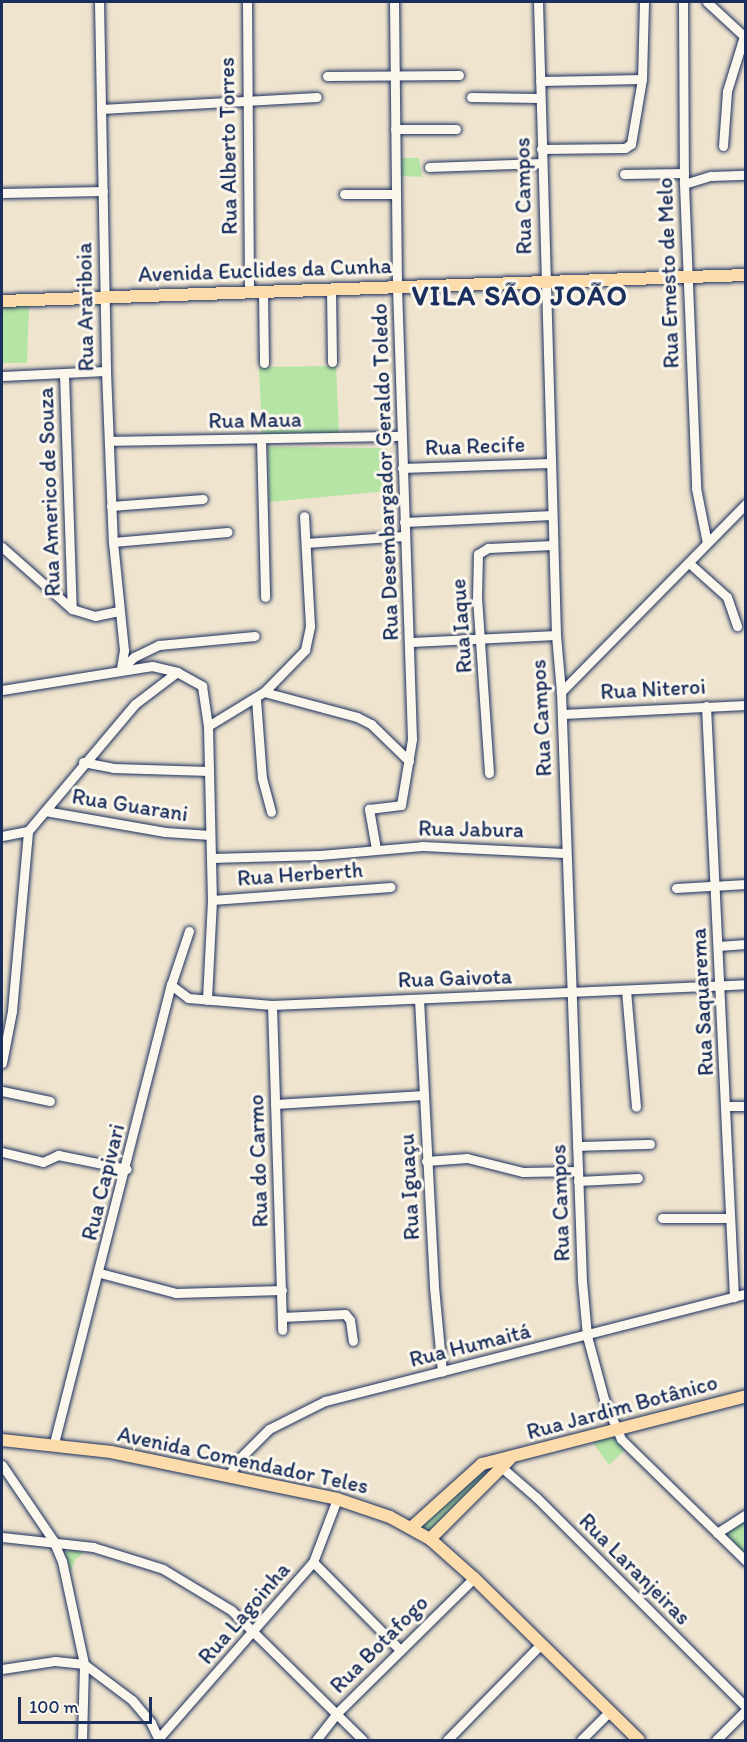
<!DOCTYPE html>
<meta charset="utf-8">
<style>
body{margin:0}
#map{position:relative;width:747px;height:1742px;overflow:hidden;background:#efe4ce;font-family:Itim,sans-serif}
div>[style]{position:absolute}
.green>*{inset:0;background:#b5e5a4}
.roads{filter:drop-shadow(0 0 2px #1b2f5e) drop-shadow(0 0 2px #1b2f5e)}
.minor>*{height:9px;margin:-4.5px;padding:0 4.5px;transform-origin:4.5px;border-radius:4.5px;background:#fbf7ec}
.major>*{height:12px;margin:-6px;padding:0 6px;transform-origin:6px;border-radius:6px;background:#fddcac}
span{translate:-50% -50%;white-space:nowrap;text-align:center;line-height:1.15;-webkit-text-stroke:6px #fbf7ec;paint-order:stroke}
.street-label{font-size:22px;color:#1b2f5e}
.district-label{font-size:28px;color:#1b2f5e;font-weight:700;letter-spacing:1.5px}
.frame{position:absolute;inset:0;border:3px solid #1b2f5e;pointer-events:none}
.scale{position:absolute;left:18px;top:1697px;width:134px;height:27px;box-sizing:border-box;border:3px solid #1b2f5e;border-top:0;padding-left:8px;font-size:18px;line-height:21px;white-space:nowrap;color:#1b2f5e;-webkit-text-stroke:4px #fbf7ec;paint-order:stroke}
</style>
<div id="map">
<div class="green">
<div style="clip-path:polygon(400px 158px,419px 158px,422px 177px,400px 176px)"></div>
<div style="clip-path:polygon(2px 304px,29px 305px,27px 363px,2px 363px)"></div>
<div style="clip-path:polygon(336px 366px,339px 434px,262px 435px,259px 367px)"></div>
<div style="clip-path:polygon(268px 447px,387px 448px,387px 491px,269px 502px)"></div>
<div style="clip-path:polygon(609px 1430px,631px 1444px,609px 1465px,589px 1437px)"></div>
<div style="clip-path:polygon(486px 1467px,492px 1470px,436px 1538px,421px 1530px,419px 1523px)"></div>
<div style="clip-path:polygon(745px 1516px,745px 1555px,724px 1532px)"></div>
<div style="clip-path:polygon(70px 1550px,84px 1552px,75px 1560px,71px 1571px,64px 1554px)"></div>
</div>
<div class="roads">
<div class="minor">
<div style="left:99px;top:2px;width:369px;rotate:88.9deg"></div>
<div style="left:106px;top:371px;width:171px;rotate:87.7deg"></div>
<div style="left:113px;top:542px;width:109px;rotate:84.2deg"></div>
<div style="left:124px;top:650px;width:19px;rotate:99deg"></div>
<div style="left:247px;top:2px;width:289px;rotate:89.6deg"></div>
<div style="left:538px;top:2px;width:633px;rotate:88.37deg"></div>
<div style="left:556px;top:635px;width:57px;rotate:85deg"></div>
<div style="left:561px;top:692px;width:589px;rotate:87.96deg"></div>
<div style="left:582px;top:1281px;width:55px;rotate:84.8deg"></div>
<div style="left:587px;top:1336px;width:65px;rotate:74.9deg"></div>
<div style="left:604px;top:1399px;width:43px;rotate:67deg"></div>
<div style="left:621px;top:1439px;width:175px;rotate:44.3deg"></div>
<div style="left:683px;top:2px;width:182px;rotate:89.7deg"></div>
<div style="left:684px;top:184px;width:304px;rotate:87.7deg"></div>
<div style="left:696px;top:488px;width:56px;rotate:78.7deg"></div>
<div style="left:707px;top:2px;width:53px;rotate:42.7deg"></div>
<div style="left:327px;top:76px;width:132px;rotate:-0.4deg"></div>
<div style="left:540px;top:81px;width:102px;rotate:-1.1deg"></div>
<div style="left:471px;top:97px;width:69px;rotate:0.8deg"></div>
<div style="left:101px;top:109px;width:216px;rotate:-3.2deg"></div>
<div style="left:395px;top:129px;width:61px"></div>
<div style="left:723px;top:146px;width:55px;rotate:-85.8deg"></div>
<div style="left:727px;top:91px;width:58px;rotate:-72.8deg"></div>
<div style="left:541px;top:149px;width:84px;rotate:-0.7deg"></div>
<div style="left:625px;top:148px;width:7px;rotate:-34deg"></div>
<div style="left:631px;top:144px;width:66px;rotate:-80.4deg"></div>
<div style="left:642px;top:79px;width:77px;rotate:-88.5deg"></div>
<div style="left:429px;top:167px;width:113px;rotate:-2deg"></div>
<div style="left:624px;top:174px;width:60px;rotate:-1deg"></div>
<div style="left:684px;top:184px;width:28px;rotate:-17deg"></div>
<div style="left:711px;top:176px;width:35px;rotate:-2deg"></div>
<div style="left:2px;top:193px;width:101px;rotate:-1.1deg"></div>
<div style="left:344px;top:194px;width:51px"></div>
<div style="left:331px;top:289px;width:73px;rotate:89.2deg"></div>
<div style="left:263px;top:291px;width:72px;rotate:89.2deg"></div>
<div style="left:64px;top:374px;width:235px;rotate:88.1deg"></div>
<div style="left:2px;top:376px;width:104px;rotate:-2.8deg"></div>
<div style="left:261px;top:439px;width:158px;rotate:88.5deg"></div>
<div style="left:109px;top:441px;width:292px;rotate:-1deg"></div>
<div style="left:402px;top:468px;width:148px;rotate:-1.9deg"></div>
<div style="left:111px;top:506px;width:92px;rotate:-4.4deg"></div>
<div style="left:404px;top:522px;width:148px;rotate:-2.7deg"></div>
<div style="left:113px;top:542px;width:115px;rotate:-5deg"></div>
<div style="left:306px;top:543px;width:98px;rotate:-4.1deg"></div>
<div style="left:2px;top:547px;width:94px;rotate:41.5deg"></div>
<div style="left:72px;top:609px;width:24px;rotate:17deg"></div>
<div style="left:95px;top:616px;width:24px;rotate:-12deg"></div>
<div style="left:689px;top:563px;width:51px;rotate:41.8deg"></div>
<div style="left:727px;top:597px;width:31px;rotate:71deg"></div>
<div style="left:411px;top:642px;width:145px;rotate:-2.8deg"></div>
<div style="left:121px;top:669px;width:18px;rotate:-43deg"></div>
<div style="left:134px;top:657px;width:28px;rotate:-26deg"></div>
<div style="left:159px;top:645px;width:96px;rotate:-5.4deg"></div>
<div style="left:2px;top:690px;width:152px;rotate:-9.1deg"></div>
<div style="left:152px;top:666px;width:26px;rotate:13deg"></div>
<div style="left:177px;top:672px;width:29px;rotate:29deg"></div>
<div style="left:202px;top:686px;width:40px;rotate:81.5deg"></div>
<div style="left:208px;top:726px;width:174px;rotate:88.7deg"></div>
<div style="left:212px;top:900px;width:100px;rotate:92.9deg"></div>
<div style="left:264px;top:692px;width:96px;rotate:15deg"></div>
<div style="left:357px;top:717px;width:16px;rotate:27deg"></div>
<div style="left:371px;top:724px;width:53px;rotate:44.2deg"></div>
<div style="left:561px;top:692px;width:264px;rotate:-45.5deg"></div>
<div style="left:256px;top:699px;width:79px;rotate:85.7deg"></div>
<div style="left:262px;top:778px;width:35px;rotate:75deg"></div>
<div style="left:706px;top:706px;width:592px;rotate:87.29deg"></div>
<div style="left:562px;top:714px;width:184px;rotate:-2.8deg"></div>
<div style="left:208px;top:726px;width:66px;rotate:-31.3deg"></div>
<div style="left:264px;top:692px;width:59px;rotate:-45.7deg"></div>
<div style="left:305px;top:650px;width:25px;rotate:-78deg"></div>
<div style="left:310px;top:626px;width:110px;rotate:-93.1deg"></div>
<div style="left:83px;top:762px;width:31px;rotate:11deg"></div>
<div style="left:113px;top:768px;width:96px;rotate:1.8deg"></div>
<div style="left:489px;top:773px;width:176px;rotate:-93.9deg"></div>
<div style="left:477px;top:597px;width:43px;rotate:-88.7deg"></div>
<div style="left:478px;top:554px;width:12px;rotate:-31deg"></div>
<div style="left:488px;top:548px;width:65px;rotate:-2.6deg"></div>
<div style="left:45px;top:811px;width:122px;rotate:9.9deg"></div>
<div style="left:165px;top:832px;width:45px;rotate:3.8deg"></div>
<div style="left:2px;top:836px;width:26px;rotate:-11deg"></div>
<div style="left:28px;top:831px;width:166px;rotate:-49.9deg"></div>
<div style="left:135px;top:704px;width:53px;rotate:-37.3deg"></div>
<div style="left:376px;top:849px;width:41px;rotate:-99.9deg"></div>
<div style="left:369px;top:809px;width:32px;rotate:-7deg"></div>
<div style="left:401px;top:805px;width:67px;rotate:-80.5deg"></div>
<div style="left:412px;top:739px;width:452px;rotate:-91.9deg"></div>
<div style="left:397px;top:287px;width:285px;rotate:-90.6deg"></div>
<div style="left:211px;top:858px;width:109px;rotate:-1.6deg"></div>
<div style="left:320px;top:855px;width:102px;rotate:-5deg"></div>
<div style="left:422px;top:846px;width:143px;rotate:2.8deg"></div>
<div style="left:676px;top:888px;width:70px;rotate:-3.3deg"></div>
<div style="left:212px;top:900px;width:179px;rotate:-4.2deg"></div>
<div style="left:718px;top:946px;width:28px;rotate:-4deg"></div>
<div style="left:171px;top:985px;width:21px;rotate:37deg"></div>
<div style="left:188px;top:998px;width:84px;rotate:4.8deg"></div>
<div style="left:272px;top:1005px;width:474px;rotate:-2.5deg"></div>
<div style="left:626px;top:990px;width:117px;rotate:85.1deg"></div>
<div style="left:419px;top:999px;width:288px;rotate:87deg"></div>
<div style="left:434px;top:1287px;width:85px;rotate:84.6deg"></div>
<div style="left:272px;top:1005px;width:325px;rotate:88.2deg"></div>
<div style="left:2px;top:1063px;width:53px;rotate:-79.1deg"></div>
<div style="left:12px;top:1011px;width:181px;rotate:-84.9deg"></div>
<div style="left:2px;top:1091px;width:49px;rotate:11.8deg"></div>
<div style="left:275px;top:1104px;width:149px;rotate:-3.5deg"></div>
<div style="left:726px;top:1106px;width:20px"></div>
<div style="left:577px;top:1146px;width:73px;rotate:-1.6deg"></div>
<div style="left:2px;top:1152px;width:42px;rotate:13.7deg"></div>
<div style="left:43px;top:1162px;width:17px;rotate:-25deg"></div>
<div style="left:58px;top:1155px;width:70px;rotate:11.5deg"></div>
<div style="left:426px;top:1161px;width:41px;rotate:-4.2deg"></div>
<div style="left:467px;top:1158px;width:58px;rotate:14deg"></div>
<div style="left:523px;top:1172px;width:55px;rotate:-1deg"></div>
<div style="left:578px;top:1181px;width:60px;rotate:-2.9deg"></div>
<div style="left:662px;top:1218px;width:68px"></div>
<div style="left:100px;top:1273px;width:79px;rotate:14.7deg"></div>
<div style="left:176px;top:1293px;width:106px;rotate:-1.6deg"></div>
<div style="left:282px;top:1317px;width:63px;rotate:-2.7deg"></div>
<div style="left:345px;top:1314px;width:8px;rotate:50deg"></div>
<div style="left:350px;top:1320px;width:21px;rotate:82deg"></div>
<div style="left:54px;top:1443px;width:473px;rotate:-75.7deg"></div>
<div style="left:171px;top:985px;width:57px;rotate:-71.6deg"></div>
<div style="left:2px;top:1465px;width:91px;rotate:55.8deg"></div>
<div style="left:53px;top:1540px;width:23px;rotate:67deg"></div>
<div style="left:62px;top:1561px;width:105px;rotate:77.9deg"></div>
<div style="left:84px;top:1664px;width:76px;rotate:91.5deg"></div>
<div style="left:499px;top:1465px;width:49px;rotate:40.9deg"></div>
<div style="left:536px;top:1497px;width:297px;rotate:45deg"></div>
<div style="left:228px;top:1477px;width:22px;rotate:-58deg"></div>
<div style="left:240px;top:1458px;width:41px;rotate:-45deg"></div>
<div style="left:269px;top:1429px;width:63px;rotate:-26.6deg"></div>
<div style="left:325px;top:1401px;width:434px;rotate:-14.3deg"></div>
<div style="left:717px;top:1533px;width:35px;rotate:-33deg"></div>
<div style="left:2px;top:1537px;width:92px;rotate:6.3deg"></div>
<div style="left:93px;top:1547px;width:73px;rotate:17.4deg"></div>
<div style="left:163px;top:1569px;width:79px;rotate:31.1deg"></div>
<div style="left:231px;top:1610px;width:185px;rotate:44.6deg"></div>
<div style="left:313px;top:1562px;width:124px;rotate:45.3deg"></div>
<div style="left:2px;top:1669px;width:54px;rotate:-8.6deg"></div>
<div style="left:55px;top:1661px;width:29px;rotate:6deg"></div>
<div style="left:84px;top:1664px;width:60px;rotate:36.9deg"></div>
<div style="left:132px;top:1700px;width:30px;rotate:50deg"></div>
<div style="left:151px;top:1723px;width:19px;rotate:65deg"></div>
<div style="left:158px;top:1739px;width:235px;rotate:-48.8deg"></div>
<div style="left:313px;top:1562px;width:67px;rotate:-69.1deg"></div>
<div style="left:316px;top:1740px;width:33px;rotate:-52deg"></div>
<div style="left:336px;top:1714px;width:194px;rotate:-44.6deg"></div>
<div style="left:447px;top:1740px;width:134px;rotate:-45.6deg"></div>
<div style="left:581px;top:1740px;width:41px;rotate:-45deg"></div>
<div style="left:716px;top:1740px;width:42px;rotate:-45deg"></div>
</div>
<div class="major">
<div style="left:2px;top:301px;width:744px;rotate:-2deg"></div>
<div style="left:2px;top:1440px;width:110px;rotate:6.3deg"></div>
<div style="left:111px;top:1452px;width:231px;rotate:11.7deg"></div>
<div style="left:337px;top:1499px;width:56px;rotate:18.8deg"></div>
<div style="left:390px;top:1517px;width:46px;rotate:28.8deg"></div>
<div style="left:430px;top:1539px;width:59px;rotate:41.6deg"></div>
<div style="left:474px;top:1578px;width:231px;rotate:44.5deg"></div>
<div style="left:411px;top:1528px;width:96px;rotate:-42deg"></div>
<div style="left:482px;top:1464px;width:273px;rotate:-14.4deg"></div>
<div style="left:430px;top:1539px;width:113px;rotate:-45deg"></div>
</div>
</div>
<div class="street-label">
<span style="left:228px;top:146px;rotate:-91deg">Rua Alberto Torres</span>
<span style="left:523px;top:196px;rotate:-91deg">Rua Campos</span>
<span style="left:265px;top:270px;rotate:-2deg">Avenida Euclides da Cunha</span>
<span style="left:668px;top:273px;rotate:-92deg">Rua Ernesto de Melo</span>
<span style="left:85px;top:307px;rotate:-91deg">Rua Arariboia</span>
<span style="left:255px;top:420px;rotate:-1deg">Rua Maua</span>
<span style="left:475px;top:446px;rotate:-2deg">Rua Recife</span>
<span style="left:385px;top:472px;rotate:-92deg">Rua Desembargador Geraldo Toledo</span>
<span style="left:49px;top:492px;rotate:-92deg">Rua Americo de Souza</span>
<span style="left:461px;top:626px;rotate:-94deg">Rua Iaque</span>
<span style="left:653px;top:689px;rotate:-3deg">Rua Niteroi</span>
<span style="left:541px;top:718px;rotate:-93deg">Rua Campos</span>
<span style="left:130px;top:805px;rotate:9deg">Rua Guarani</span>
<span style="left:471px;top:829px;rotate:1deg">Rua Jabura</span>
<span style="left:300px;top:874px;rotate:-4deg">Rua Herberth</span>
<span style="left:455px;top:978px;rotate:-2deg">Rua Gaivota</span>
<span style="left:702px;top:1002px;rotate:-93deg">Rua Saquarema</span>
<span style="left:258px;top:1161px;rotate:-92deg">Rua do Carmo</span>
<span style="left:103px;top:1182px;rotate:-76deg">Rua Capivari</span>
<span style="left:409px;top:1187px;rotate:-93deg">Rua Iguaçu</span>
<span style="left:560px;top:1203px;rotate:-92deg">Rua Campos</span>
<span style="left:470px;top:1345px;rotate:-14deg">Rua Humaitá</span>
<span style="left:622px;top:1407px;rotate:-15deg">Rua Jardim Botânico</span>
<span style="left:243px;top:1460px;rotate:12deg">Avenida Comendador Teles</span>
<span style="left:635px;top:1569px;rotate:45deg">Rua Laranjeiras</span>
<span style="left:244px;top:1613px;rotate:-49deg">Rua Lagoinha</span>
<span style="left:379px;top:1644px;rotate:-45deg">Rua Botafogo</span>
</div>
<div class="district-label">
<span style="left:520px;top:295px">VILA SÃO JOÃO</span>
</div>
<div class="frame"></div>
<div class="scale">100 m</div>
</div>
